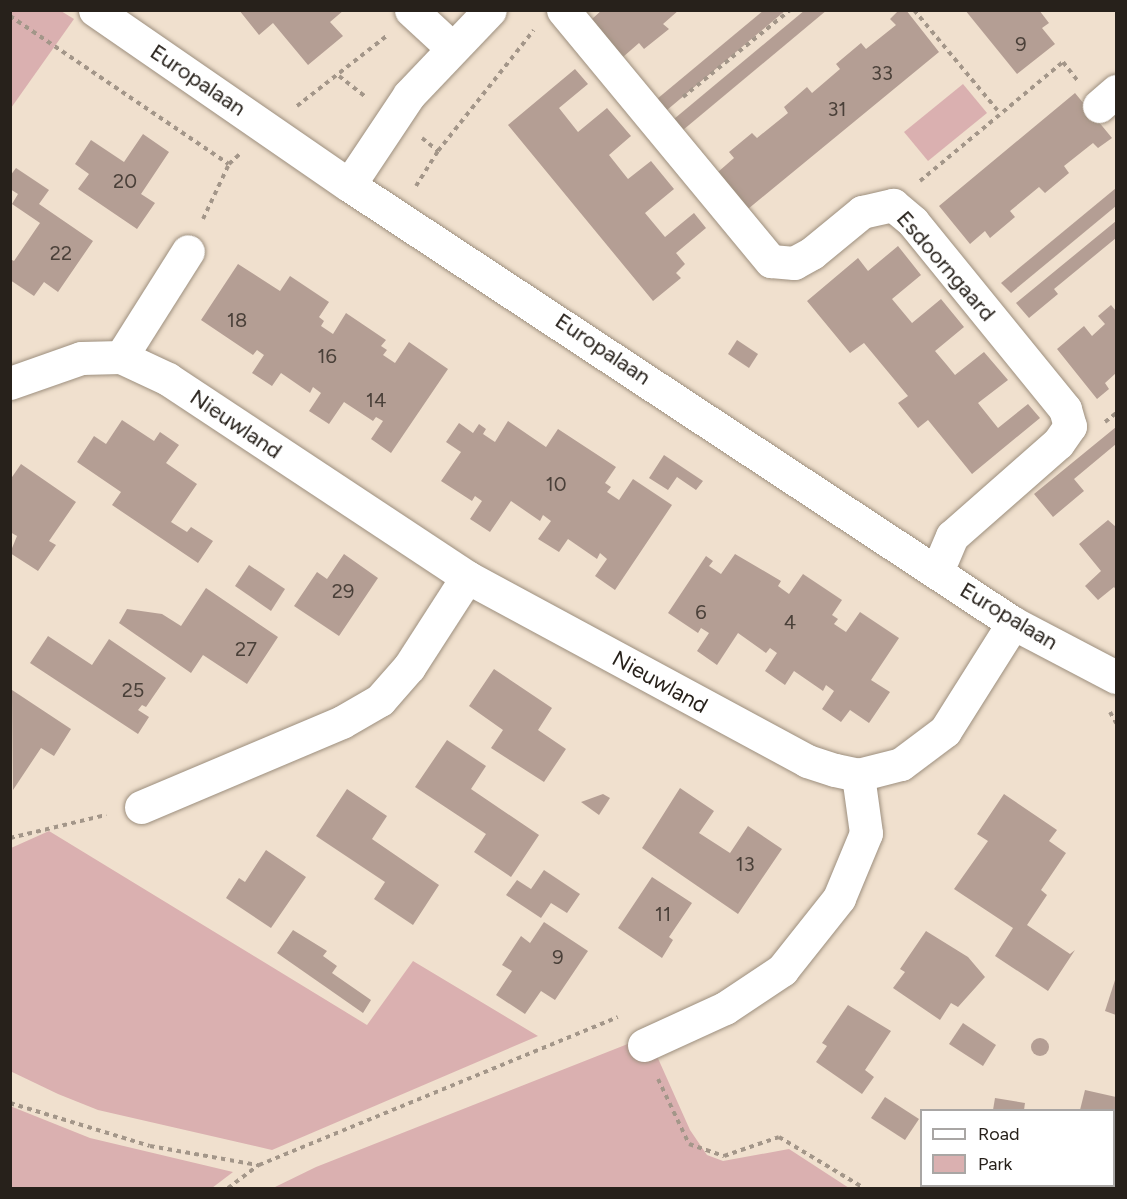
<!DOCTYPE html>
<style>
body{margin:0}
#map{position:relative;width:1127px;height:1199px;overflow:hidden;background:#f0e0ce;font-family:Figtree,sans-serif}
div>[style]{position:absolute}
.green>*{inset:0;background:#dab0b0}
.building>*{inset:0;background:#b49e94}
.round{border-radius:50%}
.path>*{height:4px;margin-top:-2px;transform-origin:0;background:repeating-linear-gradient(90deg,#a39689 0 4.5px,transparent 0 9px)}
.roads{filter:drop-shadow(0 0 2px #9d8f7e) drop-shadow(0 0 2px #9d8f7e)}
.minor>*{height:33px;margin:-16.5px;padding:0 16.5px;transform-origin:16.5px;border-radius:16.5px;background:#fff}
.tertiary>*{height:33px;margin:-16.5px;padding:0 16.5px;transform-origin:16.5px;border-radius:16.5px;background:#fff}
span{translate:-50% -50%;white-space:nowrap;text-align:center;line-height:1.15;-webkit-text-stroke:4.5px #fff;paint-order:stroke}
.number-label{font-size:20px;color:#4a4039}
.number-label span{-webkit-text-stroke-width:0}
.street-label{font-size:22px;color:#27211b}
.frame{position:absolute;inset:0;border:12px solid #27211b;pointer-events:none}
.legend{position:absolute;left:920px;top:1109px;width:195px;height:78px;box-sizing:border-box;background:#fff;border:2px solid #a9a6a4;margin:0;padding:8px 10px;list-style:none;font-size:18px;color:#27211b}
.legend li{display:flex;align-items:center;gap:12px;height:30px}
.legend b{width:30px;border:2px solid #a9a6a4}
</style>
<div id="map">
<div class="green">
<div style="clip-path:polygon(11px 10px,61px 11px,74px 19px,11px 108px)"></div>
<div style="clip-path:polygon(963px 84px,987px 113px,928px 161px,904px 132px)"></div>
<div style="clip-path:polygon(49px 831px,367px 1025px,413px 961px,538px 1036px,272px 1150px,98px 1110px,58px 1094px,10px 1071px,11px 848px)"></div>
<div style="clip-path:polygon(648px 1036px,690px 1130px,707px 1155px,723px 1161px,789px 1149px,849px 1188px,273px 1188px,316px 1167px)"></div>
<div style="clip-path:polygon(10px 1106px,90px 1138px,233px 1172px,212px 1188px,11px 1188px)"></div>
</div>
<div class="building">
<div style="clip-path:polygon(239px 10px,344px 10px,330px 22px,343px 36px,308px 65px,273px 23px,259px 35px)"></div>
<div style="clip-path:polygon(602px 10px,679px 10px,663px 24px,669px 29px,644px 49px,639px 43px,623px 57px,592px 19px)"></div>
<div style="clip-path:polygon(764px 10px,786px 10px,667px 110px,657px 99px)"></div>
<div style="clip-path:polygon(805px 10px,827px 10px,683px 130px,674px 119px)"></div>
<div style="clip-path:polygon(899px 10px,906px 10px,939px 52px,748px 209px,718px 172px,734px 158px,729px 152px,752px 133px,757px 138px,788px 113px,784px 107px,807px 87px,812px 93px,840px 69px,836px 64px,861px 43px,866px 49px,896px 25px,890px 19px)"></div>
<div style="clip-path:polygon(965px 10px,1039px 10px,1049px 23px,1042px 28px,1055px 44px,1017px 74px)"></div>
<div style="clip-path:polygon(575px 69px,588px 84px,559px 108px,578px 132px,607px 108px,631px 136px,609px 155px,628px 179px,651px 161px,674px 189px,645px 213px,665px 237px,694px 213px,706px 228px,676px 253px,685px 264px,676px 273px,681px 278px,653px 301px,508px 125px)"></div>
<div style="clip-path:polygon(1075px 93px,1112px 138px,1098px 148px,1093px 143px,1064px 166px,1069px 173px,1045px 193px,1039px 187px,1010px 211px,1015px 217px,990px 238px,985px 231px,970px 244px,939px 206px)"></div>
<div style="clip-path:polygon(143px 134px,169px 152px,141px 194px,155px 203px,137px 229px,78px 189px,89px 174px,75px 164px,91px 140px,124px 162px)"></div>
<div style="clip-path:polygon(16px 168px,49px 190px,39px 204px,93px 241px,58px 292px,44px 282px,34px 296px,10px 280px,10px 259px,14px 261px,40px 223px,12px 204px,18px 194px,10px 189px,10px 176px)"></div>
<div style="clip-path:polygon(1116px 188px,1116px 206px,1011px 293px,1001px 283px)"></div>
<div style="clip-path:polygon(1116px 221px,1116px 238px,1054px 289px,1058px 294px,1029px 318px,1016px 303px)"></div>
<div style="clip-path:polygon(898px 246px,921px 275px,892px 299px,912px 323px,941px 299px,964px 327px,935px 351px,946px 364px,955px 375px,984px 352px,1008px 380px,978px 403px,998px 428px,1028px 404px,1040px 418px,972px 474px,928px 420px,918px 428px,898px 403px,908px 396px,864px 343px,850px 353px,807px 301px,858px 258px,868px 271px)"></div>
<div style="clip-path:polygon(238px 264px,280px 291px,290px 276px,329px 302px,319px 317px,324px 321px,321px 326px,333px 334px,346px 313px,386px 340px,381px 346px,387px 350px,383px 355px,395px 363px,409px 342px,448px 369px,391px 453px,371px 439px,383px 421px,376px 417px,373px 421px,344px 402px,329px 424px,309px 411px,321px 393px,313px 387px,310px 393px,281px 373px,272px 386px,252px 373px,264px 355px,257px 350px,253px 355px,201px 320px)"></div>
<div style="clip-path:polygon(1111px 305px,1116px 311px,1116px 373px,1105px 383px,1109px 389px,1097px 399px,1057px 349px,1084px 326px,1092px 336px,1105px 324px,1098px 316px)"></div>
<div style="clip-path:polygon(737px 340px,758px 354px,749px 368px,728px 354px)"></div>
<div style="clip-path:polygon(122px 420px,154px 441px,160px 432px,179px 445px,166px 463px,197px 484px,171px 522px,187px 532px,191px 527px,213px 541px,198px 563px,112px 505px,121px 492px,77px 462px,94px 436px,106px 444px)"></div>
<div style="clip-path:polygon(508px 421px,546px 447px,558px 429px,616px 467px,605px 483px,611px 487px,607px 492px,619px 500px,633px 479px,672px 505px,615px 590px,595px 576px,607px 559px,600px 553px,597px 559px,568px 539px,559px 552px,538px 539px,551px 521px,543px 515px,540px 521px,511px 501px,490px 532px,470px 519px,482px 501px,475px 496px,472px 501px,441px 481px,461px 452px,446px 442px,459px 423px,473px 433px,479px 424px,486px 429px,483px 434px,495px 442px)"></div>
<div style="clip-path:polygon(1116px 427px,1116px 444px,1074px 479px,1084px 491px,1053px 517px,1034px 494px)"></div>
<div style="clip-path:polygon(664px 455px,703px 481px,696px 490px,677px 477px,668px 490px,649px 478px)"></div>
<div style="clip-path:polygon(21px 464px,76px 502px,49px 541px,56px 545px,38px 571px,10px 553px,17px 536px,10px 532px,10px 480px)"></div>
<div style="clip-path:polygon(1108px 520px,1116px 527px,1116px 590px,1114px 587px,1098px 600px,1085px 586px,1101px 571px,1079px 544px)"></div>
<div style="clip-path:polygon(344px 554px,378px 578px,339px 636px,294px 606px,317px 572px,327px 579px)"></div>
<div style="clip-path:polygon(735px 554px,781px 581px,778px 586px,789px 594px,803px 574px,842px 600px,832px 615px,838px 619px,834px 624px,846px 632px,860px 612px,899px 638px,871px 680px,890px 692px,869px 723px,850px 710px,841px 722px,822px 709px,834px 691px,826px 685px,823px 691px,794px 671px,785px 685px,765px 671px,777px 653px,770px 648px,766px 653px,738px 633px,717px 665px,697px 651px,709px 633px,701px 628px,698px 633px,668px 613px,706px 556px,713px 561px,709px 566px,721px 574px)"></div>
<div style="clip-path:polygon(249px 565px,285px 589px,271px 611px,235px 586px)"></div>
<div style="clip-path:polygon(206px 588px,278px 637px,247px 684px,203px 655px,191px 673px,119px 623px,127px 609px,162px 614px,181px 626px)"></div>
<div style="clip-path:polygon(48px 636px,92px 665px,109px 639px,166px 678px,146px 707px,142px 705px,138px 710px,149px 717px,138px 734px,30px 663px)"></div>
<div style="clip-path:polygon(494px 669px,552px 708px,538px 730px,566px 749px,544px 782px,491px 748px,503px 730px,469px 706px)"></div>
<div style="clip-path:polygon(12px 690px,71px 729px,54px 756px,41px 748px,13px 790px)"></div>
<div style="clip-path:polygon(447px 740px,486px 766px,471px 789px,539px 835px,511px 877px,474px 852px,486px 834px,415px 787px)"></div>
<div style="clip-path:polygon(680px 788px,714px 811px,699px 833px,730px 853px,748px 826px,782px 849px,738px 914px,642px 848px)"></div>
<div style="clip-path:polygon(347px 789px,387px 816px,372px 839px,439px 885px,413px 925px,374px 899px,385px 882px,316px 836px)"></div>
<div style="clip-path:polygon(603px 794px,610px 798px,599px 815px,581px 802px)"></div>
<div style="clip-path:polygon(1004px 794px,1057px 830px,1049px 841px,1066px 853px,1041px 890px,1047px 895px,1027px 925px,1070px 954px,1075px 950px,1048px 991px,995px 956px,1013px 928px,954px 889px,988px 841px,977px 834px)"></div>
<div style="clip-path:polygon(266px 850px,306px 877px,271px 928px,226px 898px,239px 878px,245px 882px)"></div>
<div style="clip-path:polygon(544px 870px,580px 894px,567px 913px,551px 903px,541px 918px,506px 895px,517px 880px,531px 889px)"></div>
<div style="clip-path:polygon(652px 877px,692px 903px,669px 937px,673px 940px,662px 958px,618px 928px)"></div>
<div style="clip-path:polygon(544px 922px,588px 951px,555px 1000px,541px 991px,525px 1014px,496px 995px,512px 971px,502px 965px,521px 936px,530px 943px)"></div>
<div style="clip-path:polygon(293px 930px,327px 951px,323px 956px,337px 966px,332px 973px,371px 1000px,363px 1013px,277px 953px)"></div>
<div style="clip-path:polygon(926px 931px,968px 957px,985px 977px,958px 1007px,951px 1003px,940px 1020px,893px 988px,905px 972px,900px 969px)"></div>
<div style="clip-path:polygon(1116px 977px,1116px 1015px,1105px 1011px)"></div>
<div style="clip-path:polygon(848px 1005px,891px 1031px,865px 1070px,874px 1077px,862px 1094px,816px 1062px,827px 1046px,822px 1043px)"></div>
<div style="clip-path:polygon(963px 1023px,996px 1045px,983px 1066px,949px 1044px)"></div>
<div class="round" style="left:1031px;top:1038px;width:18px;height:18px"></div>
<div style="clip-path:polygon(1085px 1090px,1116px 1097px,1116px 1146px,1114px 1110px,1080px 1110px)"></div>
<div style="clip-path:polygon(885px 1097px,919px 1119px,905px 1140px,871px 1118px)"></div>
<div style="clip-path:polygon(995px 1098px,1025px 1103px,1024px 1110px,993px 1110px)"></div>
</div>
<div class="path">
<div style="left:914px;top:10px;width:133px;rotate:50.2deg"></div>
<div style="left:10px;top:16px;width:264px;rotate:34.1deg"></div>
<div style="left:339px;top:76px;width:33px;rotate:38deg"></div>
<div style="left:683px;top:97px;width:138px;rotate:-39.1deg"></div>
<div style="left:297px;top:106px;width:115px;rotate:-38deg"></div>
<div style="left:422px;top:138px;width:21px;rotate:39deg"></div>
<div style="left:920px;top:181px;width:186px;rotate:-39.8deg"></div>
<div style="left:1063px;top:62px;width:23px;rotate:52deg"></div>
<div style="left:416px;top:186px;width:41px;rotate:-57.8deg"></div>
<div style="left:438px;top:151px;width:154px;rotate:-51.6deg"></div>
<div style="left:203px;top:219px;width:61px;rotate:-64.7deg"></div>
<div style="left:229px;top:164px;width:16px;rotate:-43deg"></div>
<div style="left:1105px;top:422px;width:14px;rotate:-39deg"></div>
<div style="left:1110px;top:712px;width:13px;rotate:61deg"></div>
<div style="left:10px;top:838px;width:99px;rotate:-13.5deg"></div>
<div style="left:658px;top:1079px;width:72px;rotate:64.5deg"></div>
<div style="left:689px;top:1144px;width:37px;rotate:19deg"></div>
<div style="left:724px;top:1156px;width:58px;rotate:-19.1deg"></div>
<div style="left:779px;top:1137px;width:99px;rotate:31deg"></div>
<div style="left:10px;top:1103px;width:146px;rotate:17.1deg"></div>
<div style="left:150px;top:1146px;width:110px;rotate:10deg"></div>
<div style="left:228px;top:1188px;width:39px;rotate:-37deg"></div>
<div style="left:259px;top:1165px;width:388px;rotate:-22.4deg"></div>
</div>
<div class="roads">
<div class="minor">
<div style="left:411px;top:10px;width:56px;rotate:42.8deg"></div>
<div style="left:563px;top:10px;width:326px;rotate:50.4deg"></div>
<div style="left:771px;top:261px;width:23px;rotate:5deg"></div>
<div style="left:794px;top:263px;width:21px;rotate:-29deg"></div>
<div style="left:812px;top:253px;width:65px;rotate:-39.4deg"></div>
<div style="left:862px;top:212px;width:32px;rotate:-13deg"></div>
<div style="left:893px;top:205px;width:26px;rotate:40deg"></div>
<div style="left:913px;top:222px;width:241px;rotate:50.9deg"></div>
<div style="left:1065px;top:409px;width:18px;rotate:74deg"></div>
<div style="left:1070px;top:426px;width:21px;rotate:125deg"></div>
<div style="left:1058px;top:443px;width:141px;rotate:138.7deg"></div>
<div style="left:952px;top:536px;width:38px;rotate:113deg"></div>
<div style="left:1099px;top:106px;width:23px;rotate:-41deg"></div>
<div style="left:349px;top:185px;width:108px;rotate:-56.3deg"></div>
<div style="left:409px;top:95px;width:117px;rotate:-46.4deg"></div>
<div style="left:121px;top:357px;width:125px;rotate:-57.7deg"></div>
<div style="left:10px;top:383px;width:75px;rotate:-19.4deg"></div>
<div style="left:81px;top:358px;width:40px;rotate:-1.4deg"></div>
<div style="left:121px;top:357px;width:52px;rotate:25.1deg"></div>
<div style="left:168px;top:379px;width:359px;rotate:33.5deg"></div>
<div style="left:467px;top:577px;width:387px;rotate:28.4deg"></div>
<div style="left:807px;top:761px;width:29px;rotate:18deg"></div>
<div style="left:835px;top:770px;width:24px;rotate:12deg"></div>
<div style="left:858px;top:775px;width:44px;rotate:-14.3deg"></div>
<div style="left:901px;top:764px;width:55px;rotate:-36.9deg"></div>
<div style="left:945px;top:731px;width:128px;rotate:-57.8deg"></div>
<div style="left:141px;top:807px;width:218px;rotate:-22.9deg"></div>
<div style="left:342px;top:722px;width:44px;rotate:-30.1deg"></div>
<div style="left:380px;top:700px;width:44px;rotate:-48.7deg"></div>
<div style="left:409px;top:667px;width:107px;rotate:-57.2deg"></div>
<div style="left:644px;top:1045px;width:89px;rotate:-24.6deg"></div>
<div style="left:725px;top:1008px;width:69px;rotate:-33.7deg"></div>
<div style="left:782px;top:970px;width:92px;rotate:-51.6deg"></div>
<div style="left:839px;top:898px;width:70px;rotate:-67.4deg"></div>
<div style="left:866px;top:833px;width:59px;rotate:-97.9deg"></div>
</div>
<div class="tertiary">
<div style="left:95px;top:10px;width:308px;rotate:34.6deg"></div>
<div style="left:349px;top:185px;width:795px;rotate:33.41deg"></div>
<div style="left:1013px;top:623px;width:116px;rotate:27.7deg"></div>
</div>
</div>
<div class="number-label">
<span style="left:1021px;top:44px">9</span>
<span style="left:882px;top:73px">33</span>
<span style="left:837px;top:109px">31</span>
<span style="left:125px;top:181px">20</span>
<span style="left:61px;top:253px">22</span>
<span style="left:237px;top:320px">18</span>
<span style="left:327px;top:356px">16</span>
<span style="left:376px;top:400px">14</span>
<span style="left:556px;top:484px">10</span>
<span style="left:343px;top:591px">29</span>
<span style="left:701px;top:612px">6</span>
<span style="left:790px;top:622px">4</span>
<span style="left:246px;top:649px">27</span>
<span style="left:133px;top:690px">25</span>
<span style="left:745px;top:864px">13</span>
<span style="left:663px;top:914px">11</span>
<span style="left:558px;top:957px">9</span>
</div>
<div class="street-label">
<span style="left:198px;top:80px;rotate:34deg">Europalaan</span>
<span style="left:946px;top:266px;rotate:49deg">Esdoorngaard</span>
<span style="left:603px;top:349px;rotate:34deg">Europalaan</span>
<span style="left:236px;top:424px;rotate:34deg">Nieuwland</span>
<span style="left:1009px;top:616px;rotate:31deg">Europalaan</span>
<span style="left:660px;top:682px;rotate:29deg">Nieuwland</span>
</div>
<div class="frame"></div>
<ul class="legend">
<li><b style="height:8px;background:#fff"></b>Road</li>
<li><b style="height:16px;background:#dab0b0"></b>Park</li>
</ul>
</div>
